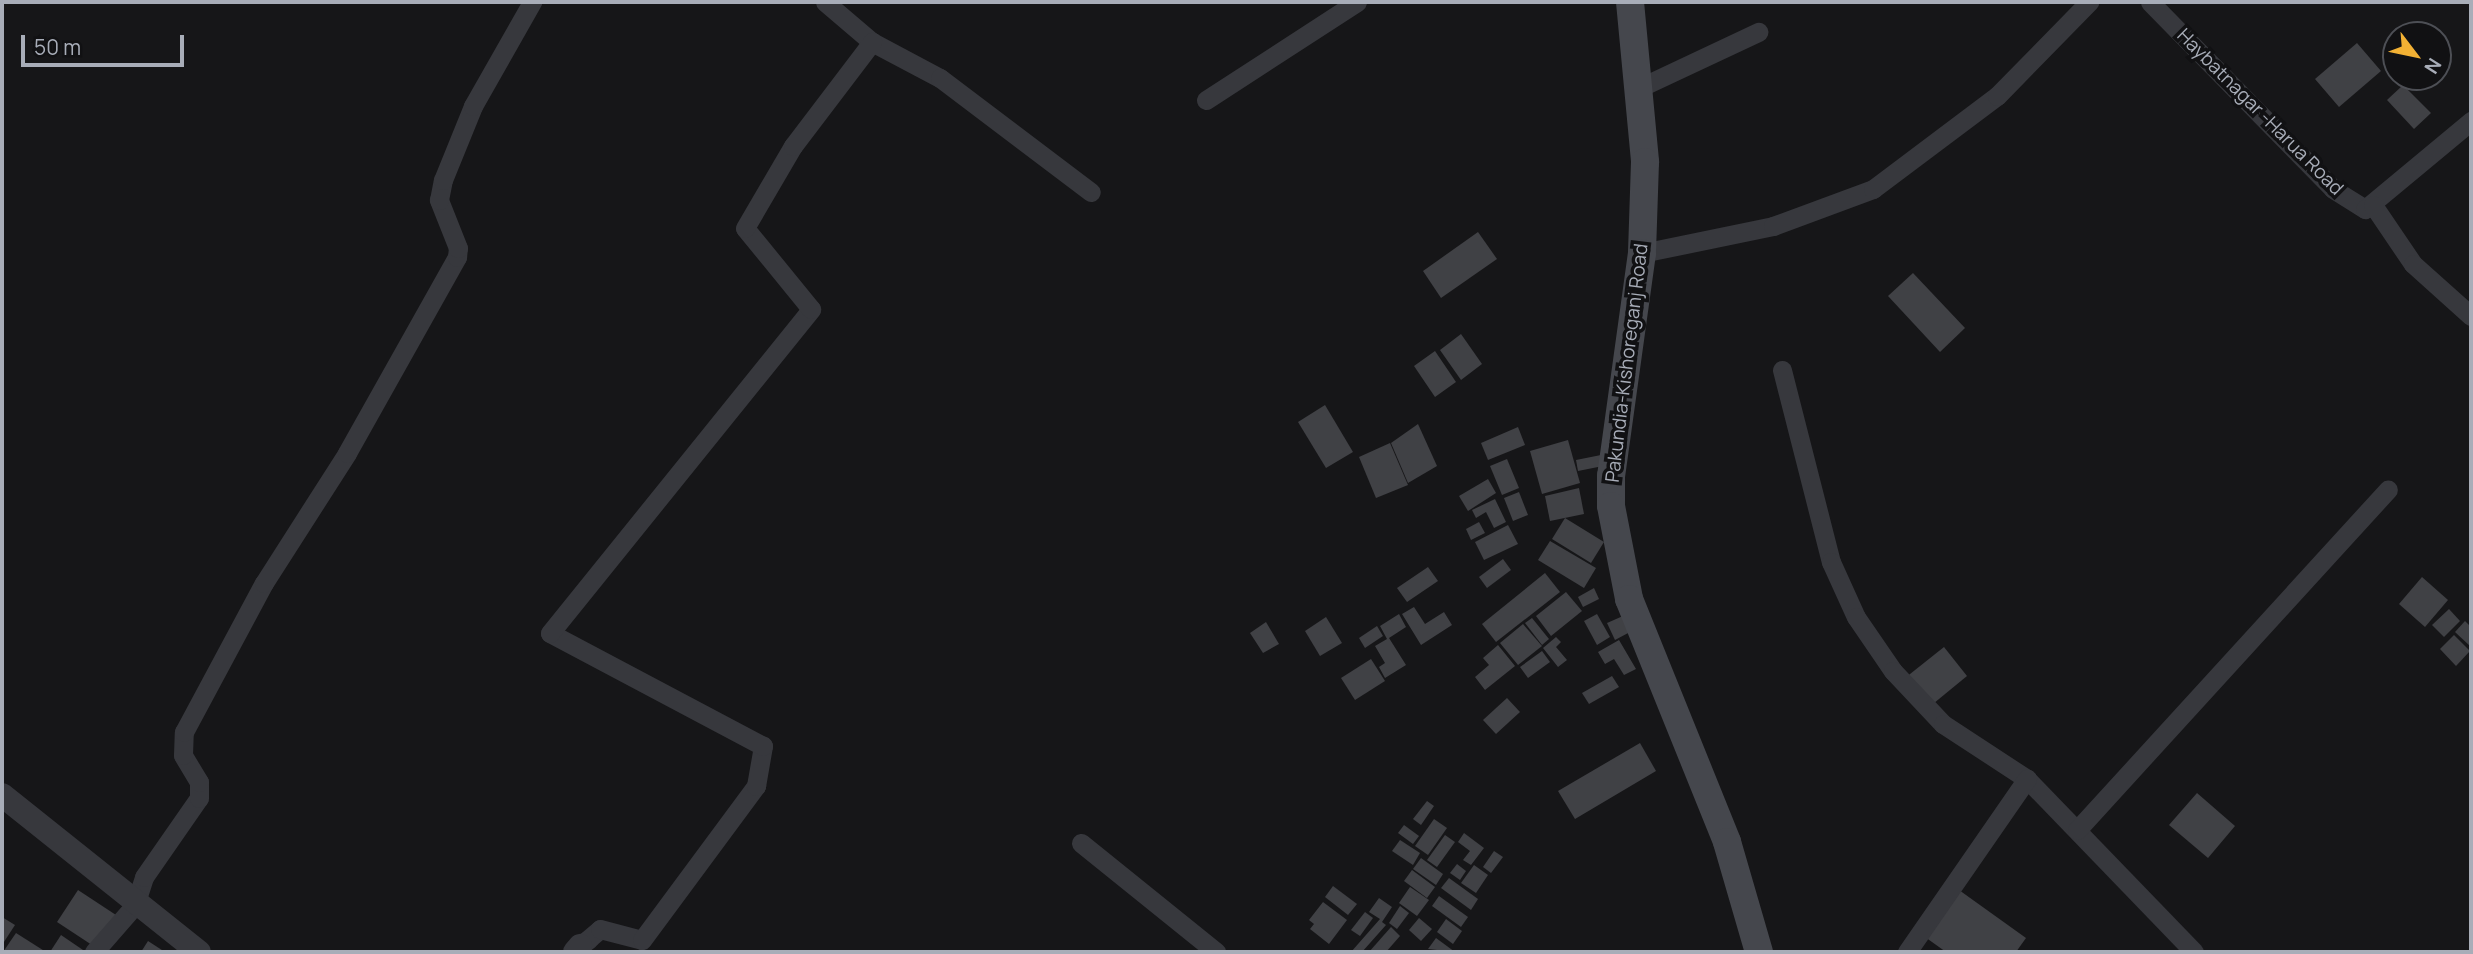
<!DOCTYPE html>
<style>
body{margin:0}
#map{position:relative;width:2473px;height:954px;overflow:hidden;background:#161618;font-family:Manrope,sans-serif}
div>[style]{position:absolute}
.building>*{inset:0;background:#404145}
.minor>*{height:19px;margin:-9.5px;padding:0 9.5px;transform-origin:9.5px;border-radius:9.5px;background:#37383d}
.tertiary>*{height:24px;margin:-12px;padding:0 12px;transform-origin:12px;border-radius:12px;background:#37383d}
.secondary>*{height:28px;margin:-14px;padding:0 14px;transform-origin:14px;border-radius:14px;background:#45474d}
span{translate:-50% -50%;white-space:nowrap;text-align:center;line-height:1.15;-webkit-text-stroke:7px #111113;paint-order:stroke}
.street-label{font-size:19px;color:#a8adb8}
.frame{position:absolute;inset:0;border:4px solid #a8adb8;pointer-events:none}
.north{position:absolute;left:2382px;top:21px;width:70px;height:70px;box-sizing:border-box;background:#111113;border:2px solid #4d4f55;border-radius:50%;rotate:122deg;font-size:19px;font-weight:700;line-height:28px;text-align:center;color:#a8adb8}
.north::after{content:'';display:block;margin:auto;width:24px;height:32px;background:#f2b134;clip-path:polygon(50% 0,100% 100%,50% 72%,0 100%)}
.scale{position:absolute;left:21px;top:35px;width:163px;height:32px;box-sizing:border-box;border:4px solid #a8adb8;border-top:0;padding-left:9px;font-size:21px;line-height:24px;white-space:nowrap;color:#a8adb8;-webkit-text-stroke:5px #111113;paint-order:stroke}
</style>
<div id="map">
<div class="building">
<div style="clip-path:polygon(2357px 43px,2381px 71px,2339px 107px,2315px 79px)"></div>
<div style="clip-path:polygon(2403px 85px,2431px 113px,2414px 129px,2387px 100px)"></div>
<div style="clip-path:polygon(1478px 232px,1497px 259px,1441px 298px,1423px 271px)"></div>
<div style="clip-path:polygon(1913px 273px,1965px 328px,1940px 352px,1888px 296px)"></div>
<div style="clip-path:polygon(1461px 334px,1482px 364px,1461px 380px,1440px 350px)"></div>
<div style="clip-path:polygon(1435px 351px,1456px 382px,1435px 397px,1414px 366px)"></div>
<div style="clip-path:polygon(1325px 405px,1353px 452px,1326px 468px,1298px 422px)"></div>
<div style="clip-path:polygon(1418px 424px,1437px 466px,1408px 483px,1391px 443px)"></div>
<div style="clip-path:polygon(1518px 427px,1525px 445px,1488px 460px,1481px 443px)"></div>
<div style="clip-path:polygon(1568px 440px,1580px 483px,1542px 494px,1530px 451px)"></div>
<div style="clip-path:polygon(1390px 443px,1408px 485px,1376px 498px,1359px 457px)"></div>
<div style="clip-path:polygon(1601px 455px,1603px 466px,1578px 471px,1576px 460px)"></div>
<div style="clip-path:polygon(1507px 459px,1519px 488px,1502px 495px,1490px 466px)"></div>
<div style="clip-path:polygon(1488px 479px,1496px 493px,1468px 511px,1459px 496px)"></div>
<div style="clip-path:polygon(1579px 488px,1584px 514px,1550px 521px,1545px 496px)"></div>
<div style="clip-path:polygon(1519px 492px,1528px 515px,1513px 521px,1504px 498px)"></div>
<div style="clip-path:polygon(1495px 499px,1506px 522px,1494px 528px,1486px 512px,1476px 518px,1472px 510px)"></div>
<div style="clip-path:polygon(1565px 518px,1604px 542px,1591px 563px,1552px 539px)"></div>
<div style="clip-path:polygon(1479px 522px,1485px 533px,1471px 540px,1466px 529px)"></div>
<div style="clip-path:polygon(1508px 525px,1518px 544px,1484px 560px,1475px 542px)"></div>
<div style="clip-path:polygon(1550px 541px,1596px 568px,1584px 588px,1538px 560px)"></div>
<div style="clip-path:polygon(1503px 559px,1511px 570px,1487px 588px,1479px 577px)"></div>
<div style="clip-path:polygon(1428px 567px,1438px 581px,1407px 602px,1397px 588px)"></div>
<div style="clip-path:polygon(1545px 573px,1560px 592px,1496px 642px,1482px 624px)"></div>
<div style="clip-path:polygon(2422px 577px,2448px 600px,2425px 627px,2399px 604px)"></div>
<div style="clip-path:polygon(1594px 588px,1599px 599px,1583px 607px,1578px 597px)"></div>
<div style="clip-path:polygon(1566px 592px,1582px 611px,1551px 636px,1536px 616px)"></div>
<div style="clip-path:polygon(1414px 607px,1425px 624px,1444px 612px,1452px 625px,1421px 645px,1402px 614px)"></div>
<div style="clip-path:polygon(2449px 609px,2460px 621px,2444px 637px,2432px 625px)"></div>
<div style="clip-path:polygon(1399px 614px,1406px 627px,1389px 638px,1406px 665px,1385px 678px,1379px 667px,1385px 663px,1375px 646px,1387px 639px,1380px 626px)"></div>
<div style="clip-path:polygon(1597px 614px,1610px 637px,1597px 645px,1584px 621px)"></div>
<div style="clip-path:polygon(1623px 616px,1630px 632px,1615px 640px,1607px 623px)"></div>
<div style="clip-path:polygon(1326px 617px,1342px 643px,1320px 656px,1305px 631px)"></div>
<div style="clip-path:polygon(1532px 618px,1549px 639px,1542px 645px,1525px 623px)"></div>
<div style="clip-path:polygon(2465px 621px,2471px 627px,2471px 647px,2455px 632px)"></div>
<div style="clip-path:polygon(1266px 622px,1279px 644px,1263px 653px,1250px 633px)"></div>
<div style="clip-path:polygon(1523px 624px,1542px 646px,1518px 665px,1500px 643px)"></div>
<div style="clip-path:polygon(1377px 626px,1383px 636px,1365px 648px,1359px 638px)"></div>
<div style="clip-path:polygon(2454px 635px,2470px 651px,2456px 666px,2440px 649px)"></div>
<div style="clip-path:polygon(1556px 637px,1561px 642px,1556px 647px,1567px 660px,1558px 667px,1543px 648px)"></div>
<div style="clip-path:polygon(1619px 640px,1636px 669px,1624px 675px,1614px 659px,1605px 664px,1598px 652px)"></div>
<div style="clip-path:polygon(1498px 645px,1515px 666px,1485px 690px,1475px 677px,1489px 665px,1483px 658px)"></div>
<div style="clip-path:polygon(1944px 647px,1967px 676px,1928px 708px,1905px 678px)"></div>
<div style="clip-path:polygon(1542px 651px,1550px 662px,1528px 678px,1520px 667px)"></div>
<div style="clip-path:polygon(1371px 659px,1385px 681px,1355px 700px,1341px 678px)"></div>
<div style="clip-path:polygon(1612px 676px,1619px 687px,1589px 704px,1582px 693px)"></div>
<div style="clip-path:polygon(1507px 698px,1520px 712px,1496px 734px,1483px 720px)"></div>
<div style="clip-path:polygon(1640px 743px,1656px 771px,1575px 819px,1558px 791px)"></div>
<div style="clip-path:polygon(2197px 793px,2235px 826px,2208px 858px,2169px 825px)"></div>
<div style="clip-path:polygon(1427px 801px,1434px 806px,1421px 825px,1413px 819px)"></div>
<div style="clip-path:polygon(1434px 819px,1447px 828px,1428px 855px,1415px 846px)"></div>
<div style="clip-path:polygon(1404px 825px,1419px 836px,1413px 844px,1398px 833px)"></div>
<div style="clip-path:polygon(1464px 833px,1484px 848px,1471px 865px,1463px 860px,1470px 851px,1458px 842px)"></div>
<div style="clip-path:polygon(1445px 835px,1455px 842px,1437px 867px,1427px 860px)"></div>
<div style="clip-path:polygon(1400px 840px,1420px 853px,1413px 865px,1392px 851px)"></div>
<div style="clip-path:polygon(1494px 851px,1503px 857px,1491px 873px,1483px 867px)"></div>
<div style="clip-path:polygon(1421px 858px,1443px 874px,1436px 885px,1413px 869px)"></div>
<div style="clip-path:polygon(1457px 864px,1466px 871px,1460px 880px,1450px 873px)"></div>
<div style="clip-path:polygon(1474px 865px,1488px 875px,1476px 893px,1461px 883px)"></div>
<div style="clip-path:polygon(1412px 870px,1435px 887px,1427px 898px,1404px 881px)"></div>
<div style="clip-path:polygon(1449px 878px,1478px 899px,1471px 910px,1441px 888px)"></div>
<div style="clip-path:polygon(1333px 886px,1357px 904px,1348px 915px,1325px 897px)"></div>
<div style="clip-path:polygon(1410px 887px,1429px 900px,1417px 916px,1399px 903px)"></div>
<div style="clip-path:polygon(78px 890px,116px 915px,95px 947px,57px 922px)"></div>
<div style="clip-path:polygon(1959px 890px,2026px 938px,2016px 952px,1946px 952px,1925px 937px)"></div>
<div style="clip-path:polygon(1439px 896px,1468px 917px,1461px 927px,1432px 906px)"></div>
<div style="clip-path:polygon(1379px 898px,1392px 907px,1382px 922px,1386px 925px,1362px 952px,1351px 952px,1380px 919px,1369px 912px)"></div>
<div style="clip-path:polygon(1323px 902px,1347px 920px,1329px 944px,1310px 929px,1314px 924px,1309px 920px)"></div>
<div style="clip-path:polygon(1400px 906px,1409px 913px,1397px 929px,1389px 923px)"></div>
<div style="clip-path:polygon(1365px 912px,1373px 918px,1360px 936px,1351px 930px)"></div>
<div style="clip-path:polygon(2px 917px,15px 925px,2px 945px)"></div>
<div style="clip-path:polygon(1419px 918px,1432px 929px,1421px 941px,1409px 930px)"></div>
<div style="clip-path:polygon(1446px 919px,1462px 931px,1453px 944px,1437px 932px)"></div>
<div style="clip-path:polygon(1391px 927px,1400px 936px,1386px 952px,1369px 952px)"></div>
<div style="clip-path:polygon(16px 933px,46px 952px,3px 952px)"></div>
<div style="clip-path:polygon(61px 935px,83px 950px,81px 952px,50px 952px)"></div>
<div style="clip-path:polygon(1436px 938px,1455px 952px,1428px 949px)"></div>
<div style="clip-path:polygon(148px 941px,165px 952px,141px 952px)"></div>
</div>
<div class="minor">
<div style="left:825px;top:2px;width:62px;rotate:40.4deg"></div>
<div style="left:872px;top:42px;width:77px;rotate:27.9deg"></div>
<div style="left:940px;top:78px;width:189px;rotate:37.1deg"></div>
<div style="left:2150px;top:2px;width:262px;rotate:45.6deg"></div>
<div style="left:2333px;top:189px;width:38px;rotate:32deg"></div>
<div style="left:2365px;top:209px;width:138px;rotate:-39.7deg"></div>
<div style="left:1639px;top:88px;width:132px;rotate:-25.2deg"></div>
<div style="left:1206px;top:100px;width:180px;rotate:-33deg"></div>
<div style="left:2373px;top:205px;width:71px;rotate:55.9deg"></div>
<div style="left:2413px;top:264px;width:78px;rotate:41.9deg"></div>
<div style="left:1642px;top:253px;width:134px;rotate:-11.6deg"></div>
<div style="left:1773px;top:226px;width:107px;rotate:-20.3deg"></div>
<div style="left:1873px;top:189px;width:155px;rotate:-36.9deg"></div>
<div style="left:1997px;top:96px;width:132px;rotate:-45.6deg"></div>
<div style="left:1782px;top:370px;width:198px;rotate:75.7deg"></div>
<div style="left:1831px;top:562px;width:60px;rotate:65.6deg"></div>
<div style="left:1856px;top:617px;width:65px;rotate:55.6deg"></div>
<div style="left:1893px;top:671px;width:73px;rotate:46.7deg"></div>
<div style="left:1943px;top:724px;width:100px;rotate:33.2deg"></div>
<div style="left:2027px;top:779px;width:240px;rotate:46deg"></div>
<div style="left:2077px;top:830px;width:461px;rotate:-47.6deg"></div>
<div style="left:1081px;top:843px;width:174px;rotate:38.9deg"></div>
<div style="left:589px;top:939px;width:11px;rotate:142deg"></div>
<div style="left:580px;top:946px;width:26px;rotate:-40deg"></div>
<div style="left:600px;top:929px;width:43px;rotate:14.7deg"></div>
<div style="left:642px;top:940px;width:192px;rotate:-53.5deg"></div>
<div style="left:756px;top:786px;width:41px;rotate:-80.1deg"></div>
<div style="left:763px;top:746px;width:241px;rotate:-152.1deg"></div>
<div style="left:550px;top:633px;width:416px;rotate:-51.1deg"></div>
<div style="left:811px;top:309px;width:104px;rotate:-129.2deg"></div>
<div style="left:745px;top:228px;width:95px;rotate:-59.7deg"></div>
<div style="left:793px;top:146px;width:131px;rotate:-52.8deg"></div>
<div style="left:94px;top:952px;width:62px;rotate:-48.9deg"></div>
<div style="left:135px;top:905px;width:29px;rotate:-72deg"></div>
<div style="left:144px;top:877px;width:96px;rotate:-55.2deg"></div>
<div style="left:199px;top:798px;width:16px;rotate:-90deg"></div>
<div style="left:199px;top:782px;width:31px;rotate:-121deg"></div>
<div style="left:183px;top:755px;width:23px;rotate:-88deg"></div>
<div style="left:184px;top:732px;width:169px;rotate:-61.8deg"></div>
<div style="left:264px;top:583px;width:154px;rotate:-57.4deg"></div>
<div style="left:347px;top:453px;width:225px;rotate:-60.7deg"></div>
<div style="left:457px;top:257px;width:9px;rotate:-84deg"></div>
<div style="left:458px;top:248px;width:52px;rotate:-111.6deg"></div>
<div style="left:439px;top:200px;width:20px;rotate:-79deg"></div>
<div style="left:443px;top:180px;width:80px;rotate:-67.9deg"></div>
<div style="left:473px;top:106px;width:120px;rotate:-60.4deg"></div>
<div style="left:1907px;top:952px;width:211px;rotate:-55.3deg"></div>
</div>
<div class="tertiary">
<div style="left:2px;top:795px;width:252px;rotate:38.6deg"></div>
<div style="left:575px;top:952px;width:8px;rotate:-50deg"></div>
</div>
<div class="secondary">
<div style="left:1630px;top:2px;width:161px;rotate:84.6deg"></div>
<div style="left:1645px;top:162px;width:91px;rotate:91.9deg"></div>
<div style="left:1642px;top:253px;width:225px;rotate:97.9deg"></div>
<div style="left:1611px;top:476px;width:30px;rotate:90deg"></div>
<div style="left:1611px;top:506px;width:95px;rotate:79deg"></div>
<div style="left:1629px;top:599px;width:262px;rotate:68deg"></div>
<div style="left:1727px;top:842px;width:115px;rotate:73.8deg"></div>
</div>
<div class="street-label">
<span style="left:2260px;top:112px;rotate:45deg">Haybatnagar -Harua Road</span>
<span style="left:1627px;top:363px;rotate:-83deg">Pakundia-Kishoreganj Road</span>
</div>
<div class="frame"></div>
<div class="north">N</div>
<div class="scale">50 m</div>
</div>
